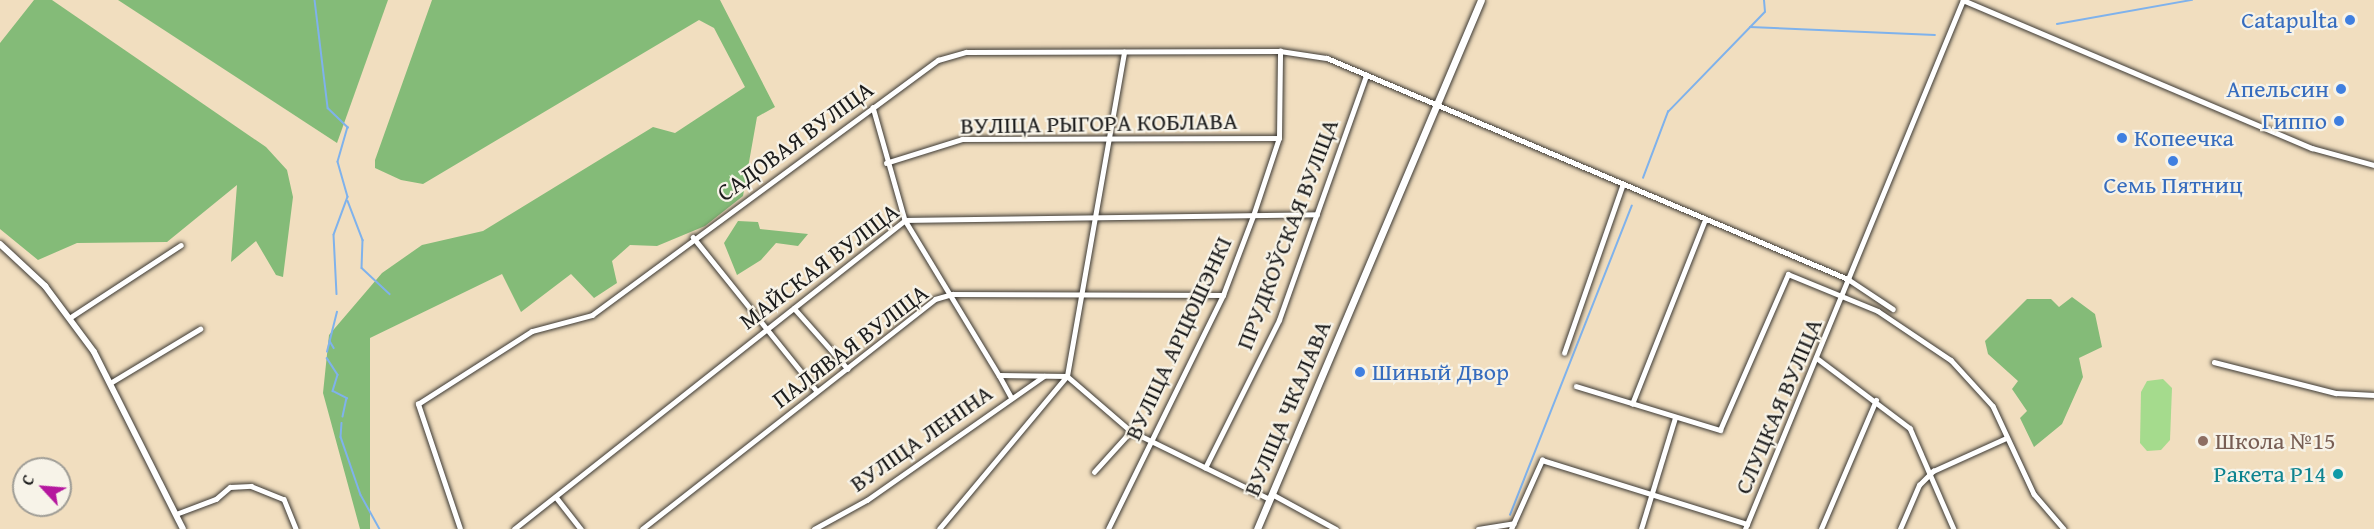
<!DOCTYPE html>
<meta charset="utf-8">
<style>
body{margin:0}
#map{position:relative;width:2374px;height:529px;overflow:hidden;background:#f1debf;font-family:"Gentium Book Plus",serif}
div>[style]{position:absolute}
.green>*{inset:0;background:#a5db8d}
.forest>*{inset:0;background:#84bb78}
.stream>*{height:1.5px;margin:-0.75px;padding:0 0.75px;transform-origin:0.75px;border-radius:0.75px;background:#7fb2ec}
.roads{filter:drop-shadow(0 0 2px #3c3934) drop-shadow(0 0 2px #3c3934)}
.minor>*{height:4.5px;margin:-2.25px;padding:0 2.25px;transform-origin:2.25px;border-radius:2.25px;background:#fff}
.tertiary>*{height:6px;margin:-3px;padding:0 3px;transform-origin:3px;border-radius:3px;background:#fff}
.secondary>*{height:7px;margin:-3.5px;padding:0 3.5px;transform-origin:3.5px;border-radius:3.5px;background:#fff}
.dots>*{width:16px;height:16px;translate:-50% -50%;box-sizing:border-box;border:3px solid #f7f3e8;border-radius:50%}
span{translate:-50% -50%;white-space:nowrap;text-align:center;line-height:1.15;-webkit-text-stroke:4.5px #f7f3e8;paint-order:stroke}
.shop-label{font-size:24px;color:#366cbe}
.right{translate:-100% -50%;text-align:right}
.left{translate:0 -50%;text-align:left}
.street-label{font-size:24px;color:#1c1c1c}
.education-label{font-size:24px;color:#785e54}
.culture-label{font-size:24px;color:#0d838f}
.north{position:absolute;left:12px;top:457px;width:60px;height:60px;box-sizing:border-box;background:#f7f3e8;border:2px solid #9f9d96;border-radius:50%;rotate:296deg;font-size:16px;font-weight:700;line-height:24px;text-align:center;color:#1c1c1c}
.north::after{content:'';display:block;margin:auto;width:21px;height:27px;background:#b5179e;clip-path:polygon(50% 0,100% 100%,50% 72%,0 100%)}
</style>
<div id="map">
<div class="green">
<div style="clip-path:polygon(2163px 379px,2172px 388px,2170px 440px,2161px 450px,2147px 451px,2140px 443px,2141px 392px,2147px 381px)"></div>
</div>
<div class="forest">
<div style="clip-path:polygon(34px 0,52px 0,266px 147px,287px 170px,293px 197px,283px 277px,276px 275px,256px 241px,231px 262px,237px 185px,167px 242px,77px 243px,38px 260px,0 229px,0 43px)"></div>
<div style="clip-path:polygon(118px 0,388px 0,337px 143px)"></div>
<div style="clip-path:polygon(432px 0,720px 0,775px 107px,757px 117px,743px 196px,705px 226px,657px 246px,630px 245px,612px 261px,617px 283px,594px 298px,571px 274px,521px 312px,502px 274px,370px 338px,370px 529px,360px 529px,323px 393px,329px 335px,382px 273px,422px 245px,483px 231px,653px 127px,675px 133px,745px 87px,714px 28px,699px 20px,423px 184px,401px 180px,375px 168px,375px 160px)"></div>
<div style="clip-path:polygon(738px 221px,758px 222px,760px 229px,808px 234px,798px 246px,776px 243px,761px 260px,737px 275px,724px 243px)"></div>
<div style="clip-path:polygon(2072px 297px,2095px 314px,2102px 347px,2079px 358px,2083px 377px,2062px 424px,2034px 447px,2020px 418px,2027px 411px,2012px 389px,2018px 381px,1988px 354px,1985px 341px,2027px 299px,2051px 299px,2059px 307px)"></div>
</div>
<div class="stream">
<div style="left:315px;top:0;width:109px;rotate:83.1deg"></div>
<div style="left:328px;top:108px;width:28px;rotate:44deg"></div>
<div style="left:348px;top:127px;width:36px;rotate:106deg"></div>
<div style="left:338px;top:162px;width:36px;rotate:74deg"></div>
<div style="left:348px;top:197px;width:40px;rotate:110.2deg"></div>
<div style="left:334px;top:235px;width:59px;rotate:87.1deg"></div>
<div style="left:2057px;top:24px;width:137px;rotate:-10.1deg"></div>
<div style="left:1750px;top:27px;width:185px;rotate:2.5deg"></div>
<div style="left:1643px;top:178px;width:71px;rotate:-69.3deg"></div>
<div style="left:1668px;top:112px;width:139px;rotate:-45.9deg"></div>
<div style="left:1765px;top:12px;width:12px;rotate:-95deg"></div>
<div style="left:348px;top:201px;width:42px;rotate:69deg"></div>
<div style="left:363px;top:240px;width:28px;rotate:92deg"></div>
<div style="left:362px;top:268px;width:38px;rotate:43deg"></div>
<div style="left:330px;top:341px;width:8px;rotate:60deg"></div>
<div style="left:327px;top:352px;width:41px;rotate:-76deg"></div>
<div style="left:327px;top:358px;width:20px;rotate:57deg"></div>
<div style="left:338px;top:375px;width:17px;rotate:107deg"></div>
<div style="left:333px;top:391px;width:16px;rotate:27deg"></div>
<div style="left:347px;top:398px;width:19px;rotate:102deg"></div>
<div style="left:342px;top:423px;width:14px;rotate:94deg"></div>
<div style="left:341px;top:437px;width:61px;rotate:71deg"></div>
<div style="left:361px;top:495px;width:39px;rotate:61deg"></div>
<div style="left:1510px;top:515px;width:332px;rotate:-68.5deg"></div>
</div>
<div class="roads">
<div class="minor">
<div style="left:873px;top:107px;width:117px;rotate:74.2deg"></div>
<div style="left:905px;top:220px;width:181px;rotate:58.8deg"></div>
<div style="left:999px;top:375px;width:68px;rotate:0.8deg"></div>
<div style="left:1067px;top:376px;width:329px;rotate:-80deg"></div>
<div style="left:886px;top:163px;width:80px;rotate:-17.5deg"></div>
<div style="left:962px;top:139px;width:317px;rotate:-0.2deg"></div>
<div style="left:693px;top:237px;width:196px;rotate:51.2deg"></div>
<div style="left:794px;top:308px;width:81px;rotate:48.5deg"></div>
<div style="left:71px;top:317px;width:131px;rotate:-33.2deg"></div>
<div style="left:1564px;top:353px;width:177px;rotate:-70.8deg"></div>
<div style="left:1818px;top:359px;width:115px;rotate:36.9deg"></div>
<div style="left:1910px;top:428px;width:110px;rotate:66.5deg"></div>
<div style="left:2214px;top:362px;width:126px;rotate:14.3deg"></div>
<div style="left:2336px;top:393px;width:38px;rotate:3deg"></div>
<div style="left:999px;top:375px;width:25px;rotate:61deg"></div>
<div style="left:112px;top:382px;width:103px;rotate:-31.1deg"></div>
<div style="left:1576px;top:386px;width:151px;rotate:17deg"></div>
<div style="left:1720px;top:430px;width:170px;rotate:-66.4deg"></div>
<div style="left:1788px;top:274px;width:97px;rotate:22.3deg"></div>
<div style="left:1878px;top:311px;width:88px;rotate:33.9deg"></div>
<div style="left:1951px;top:360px;width:62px;rotate:47.6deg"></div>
<div style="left:1993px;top:406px;width:97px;rotate:65deg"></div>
<div style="left:2034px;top:494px;width:46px;rotate:49.4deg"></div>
<div style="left:1632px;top:404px;width:196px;rotate:-68.4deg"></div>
<div style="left:1205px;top:468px;width:165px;rotate:-63.4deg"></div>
<div style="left:1279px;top:320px;width:260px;rotate:-70.4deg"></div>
<div style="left:1094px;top:472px;width:55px;rotate:-47.9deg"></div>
<div style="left:1272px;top:494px;width:73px;rotate:28.7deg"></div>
<div style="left:556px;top:497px;width:41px;rotate:52deg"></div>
<div style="left:176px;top:514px;width:43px;rotate:-20.6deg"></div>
<div style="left:216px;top:499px;width:18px;rotate:-41deg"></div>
<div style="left:230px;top:487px;width:21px;rotate:-3deg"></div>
<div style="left:251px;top:486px;width:35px;rotate:22deg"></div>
<div style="left:284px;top:499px;width:32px;rotate:68deg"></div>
<div style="left:460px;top:529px;width:132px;rotate:-108.6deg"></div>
<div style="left:418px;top:404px;width:135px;rotate:-32.6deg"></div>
<div style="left:532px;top:331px;width:62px;rotate:-14.9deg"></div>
<div style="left:592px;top:315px;width:430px;rotate:-36.4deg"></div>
<div style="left:938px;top:60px;width:29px;rotate:-16deg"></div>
<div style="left:966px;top:52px;width:314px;rotate:-0.2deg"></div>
<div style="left:1280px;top:51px;width:48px;rotate:8.5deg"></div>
<div style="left:1327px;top:58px;width:566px;rotate:22.99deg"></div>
<div style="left:1848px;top:279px;width:54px;rotate:33.7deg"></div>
<div style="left:514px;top:529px;width:498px;rotate:-38.3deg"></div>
<div style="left:905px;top:220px;width:412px;rotate:-0.8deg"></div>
<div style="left:642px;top:529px;width:372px;rotate:-38.1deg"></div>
<div style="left:935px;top:299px;width:18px;rotate:-16deg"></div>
<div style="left:952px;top:294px;width:271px;rotate:0.2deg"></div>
<div style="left:814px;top:529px;width:60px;rotate:-28.7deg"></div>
<div style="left:867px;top:500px;width:216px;rotate:-35deg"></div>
<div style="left:939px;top:529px;width:199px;rotate:-50.1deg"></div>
<div style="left:1067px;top:376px;width:84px;rotate:40.7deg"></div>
<div style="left:1131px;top:431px;width:155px;rotate:26.1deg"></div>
<div style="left:1108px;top:529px;width:261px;rotate:-63.8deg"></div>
<div style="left:1223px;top:295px;width:85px;rotate:-69.2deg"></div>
<div style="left:1253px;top:216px;width:82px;rotate:-71.6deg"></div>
<div style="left:1279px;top:138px;width:87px;rotate:-89.3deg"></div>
<div style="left:1478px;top:529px;width:36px;rotate:-9deg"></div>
<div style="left:1511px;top:529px;width:76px;rotate:-65.8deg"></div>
<div style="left:1542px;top:460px;width:215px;rotate:17.3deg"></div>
<div style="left:1641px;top:529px;width:116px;rotate:-73deg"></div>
<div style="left:1745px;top:529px;width:572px;rotate:-67.6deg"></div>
<div style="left:1963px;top:0;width:379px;rotate:23deg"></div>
<div style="left:2312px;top:148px;width:64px;rotate:15.3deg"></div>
<div style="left:1821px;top:529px;width:140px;rotate:-66.9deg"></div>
<div style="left:1900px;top:529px;width:48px;rotate:-66.6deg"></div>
<div style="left:1919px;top:485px;width:20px;rotate:-45deg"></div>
<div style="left:1933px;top:471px;width:80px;rotate:-24.3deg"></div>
</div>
<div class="tertiary">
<div style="left:0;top:244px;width:62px;rotate:43deg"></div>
<div style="left:45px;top:286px;width:82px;rotate:53.4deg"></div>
<div style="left:94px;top:352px;width:198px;rotate:63.3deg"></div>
</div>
<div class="secondary">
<div style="left:1257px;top:529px;width:574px;rotate:-67.05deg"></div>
</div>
</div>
<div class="dots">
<div style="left:2350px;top:20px;background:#3f7fe0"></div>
<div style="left:2341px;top:89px;background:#3f7fe0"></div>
<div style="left:2339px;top:121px;background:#3f7fe0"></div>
<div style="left:2122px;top:138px;background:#3f7fe0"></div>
<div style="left:2173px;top:161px;background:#3f7fe0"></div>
<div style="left:1360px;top:372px;background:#3f7fe0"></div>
<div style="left:2203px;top:441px;background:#8d6e63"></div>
<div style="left:2338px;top:474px;background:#0f9aa8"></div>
</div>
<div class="shop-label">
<span class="right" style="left:2338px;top:20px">Catapulta</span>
<span class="right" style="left:2329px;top:89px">Апельсин</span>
<span class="right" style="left:2327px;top:121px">Гиппо</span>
<span class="left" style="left:2134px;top:138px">Копеечка</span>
<span style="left:2173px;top:185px">Семь Пятниц</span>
<span class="left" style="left:1372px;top:372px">Шиный Двор</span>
</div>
<div class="street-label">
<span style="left:1099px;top:123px;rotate:-1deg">ВУЛІЦА РЫГОРА КОБЛАВА</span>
<span style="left:795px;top:141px;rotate:-36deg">САДОВАЯ ВУЛІЦА</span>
<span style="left:1287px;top:234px;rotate:-69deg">ПРУДКОЎСКАЯ ВУЛІЦА</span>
<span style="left:819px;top:266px;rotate:-37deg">МАЙСКАЯ ВУЛІЦА</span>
<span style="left:1178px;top:338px;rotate:-65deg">ВУЛІЦА АРЦЮШЭНКІ</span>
<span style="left:850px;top:346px;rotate:-37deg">ПАЛЯВАЯ ВУЛІЦА</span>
<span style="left:1778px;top:406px;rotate:-67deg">СЛУЦКАЯ ВУЛІЦА</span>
<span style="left:1287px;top:408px;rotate:-67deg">ВУЛІЦА ЧКАЛАВА</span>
<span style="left:921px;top:438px;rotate:-35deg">ВУЛІЦА ЛЕНІНА</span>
</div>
<div class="education-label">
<span class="left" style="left:2215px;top:441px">Школа №15</span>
</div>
<div class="culture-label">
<span class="right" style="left:2326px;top:474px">Ракета Р14</span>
</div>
<div class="north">С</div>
</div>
